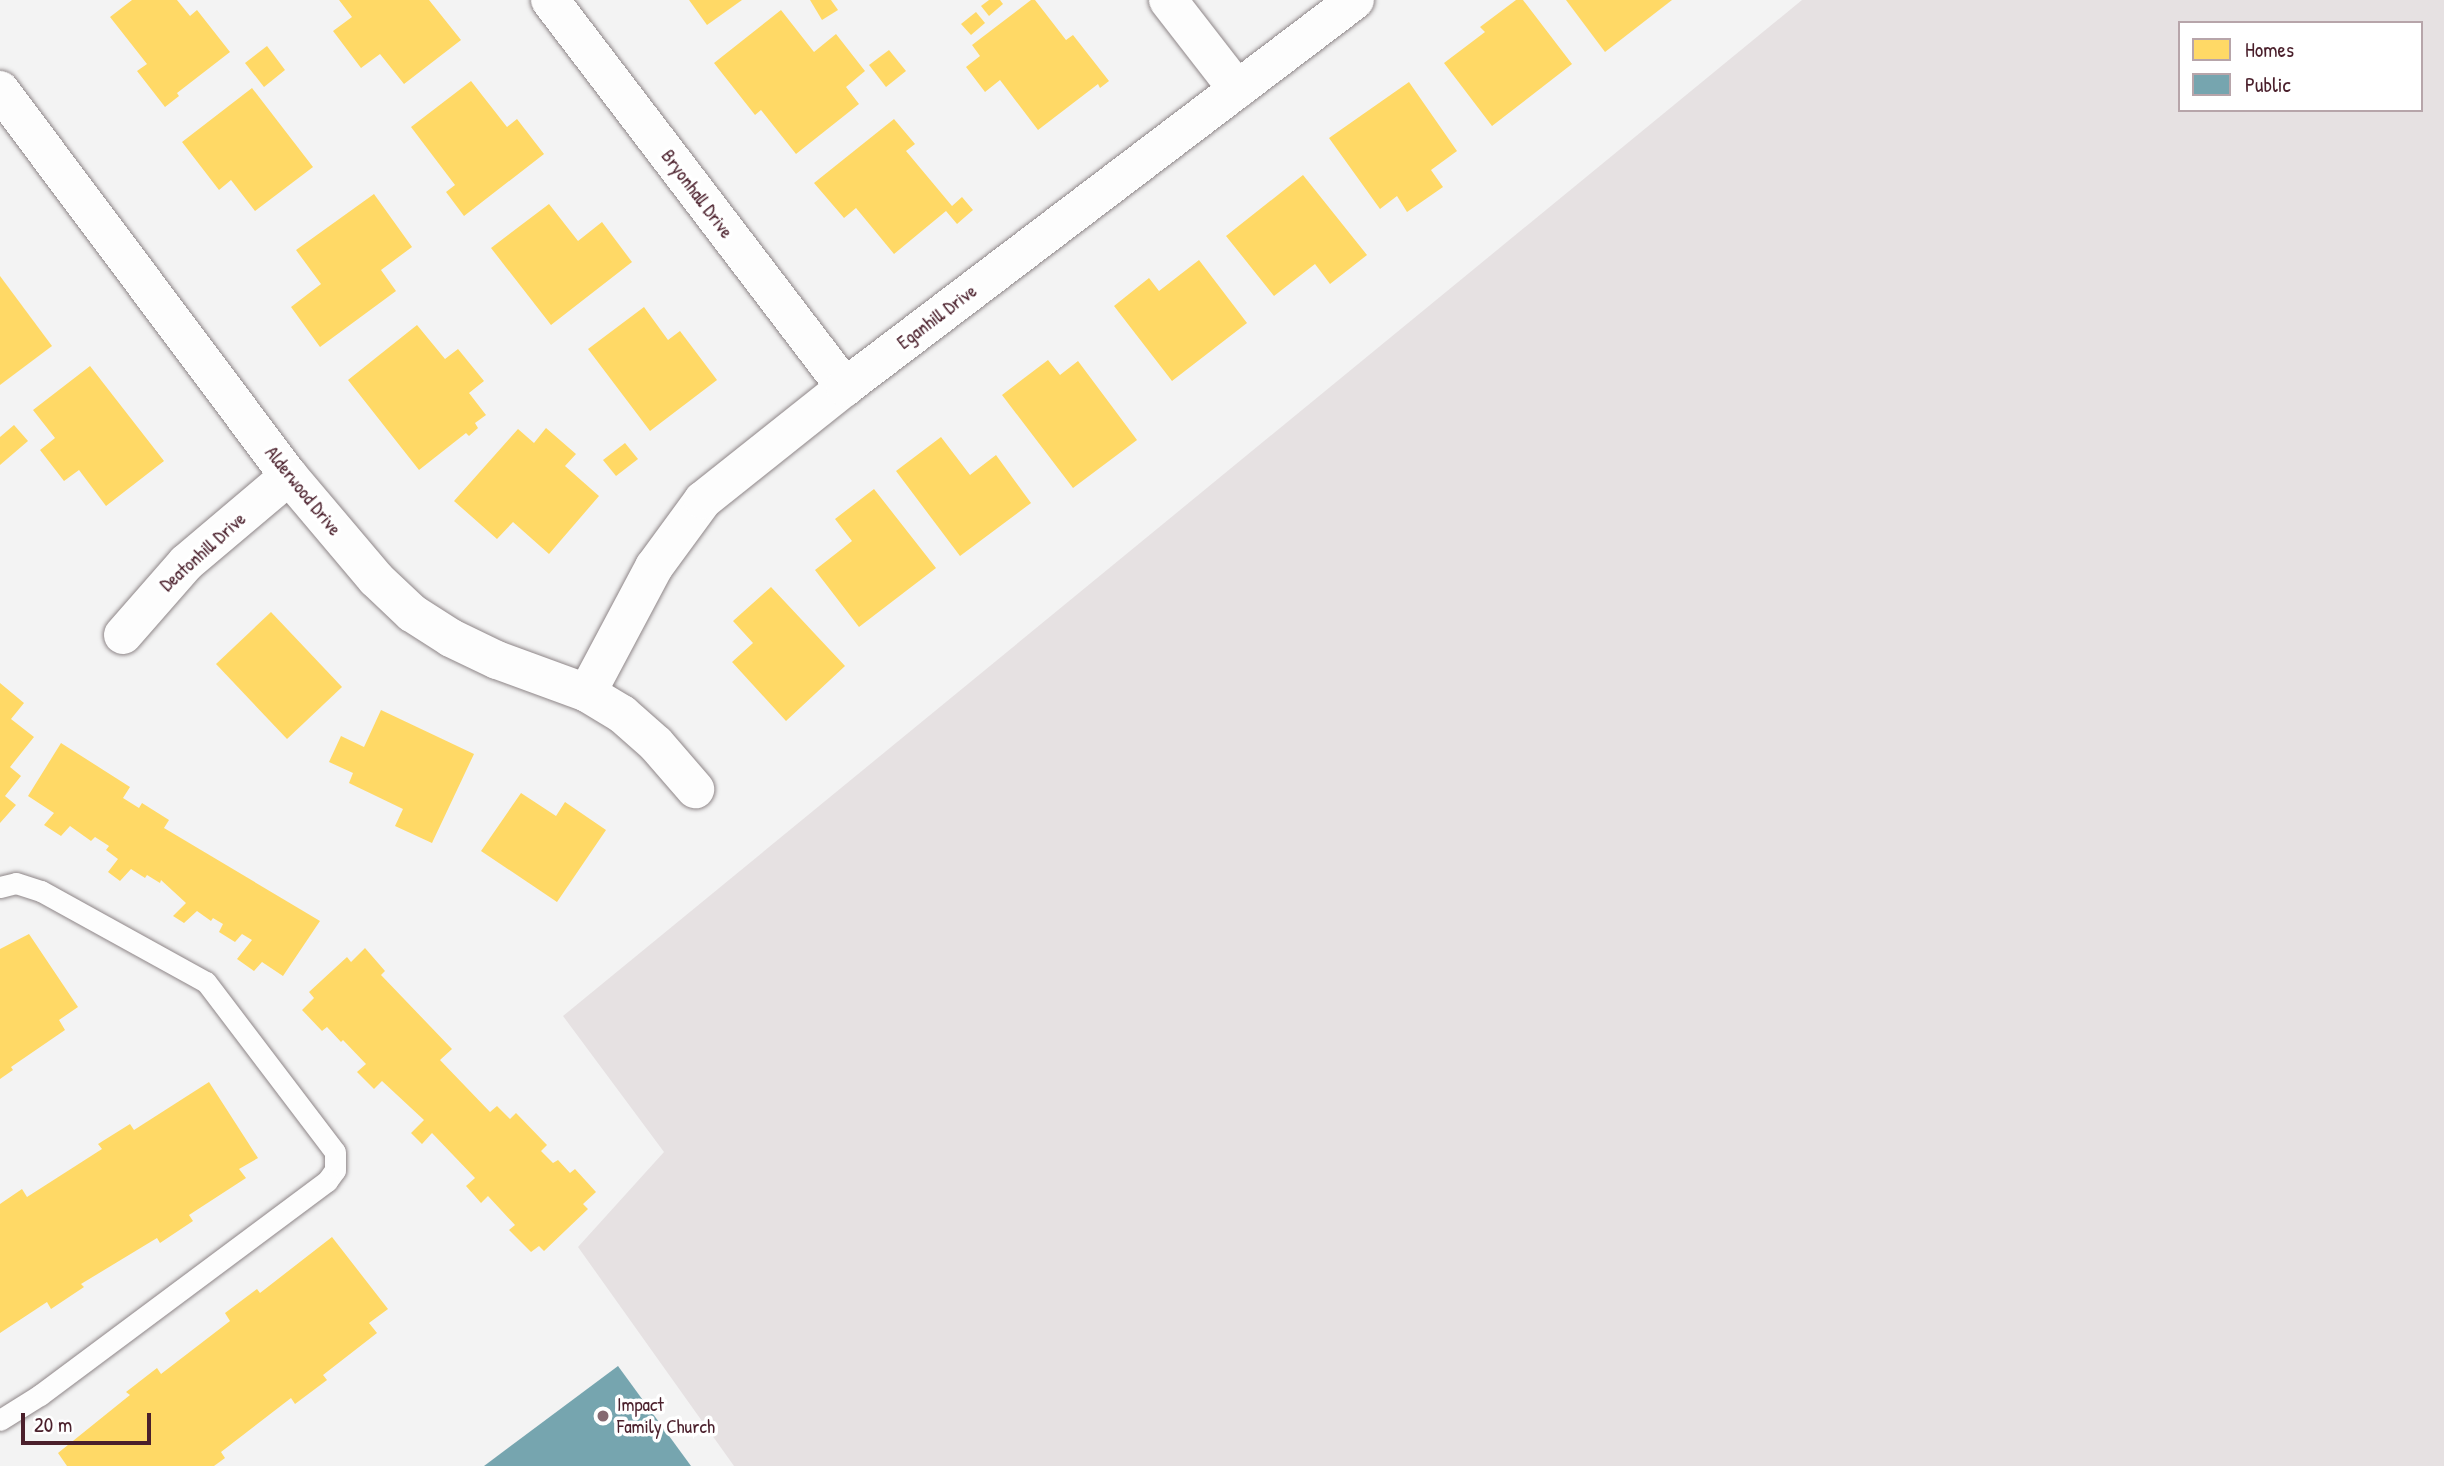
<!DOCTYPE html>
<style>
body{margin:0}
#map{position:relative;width:2444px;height:1466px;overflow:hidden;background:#f3f3f3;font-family:"Patrick Hand",sans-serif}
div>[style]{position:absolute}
.green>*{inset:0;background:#e6e1e2}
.homes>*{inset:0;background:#ffd966}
.public>*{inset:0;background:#76a5af}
.roads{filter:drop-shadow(0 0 2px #8e8688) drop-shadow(0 0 2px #8e8688)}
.service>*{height:21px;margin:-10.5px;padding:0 10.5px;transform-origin:10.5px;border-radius:10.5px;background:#fdfdfd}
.minor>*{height:38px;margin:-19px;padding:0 19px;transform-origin:19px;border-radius:19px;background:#fdfdfd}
.dots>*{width:19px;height:19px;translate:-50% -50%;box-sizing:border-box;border:4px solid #fff;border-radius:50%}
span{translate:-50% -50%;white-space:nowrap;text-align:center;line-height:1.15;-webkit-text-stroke:7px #fff;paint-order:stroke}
.street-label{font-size:19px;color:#4a1f2b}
.poi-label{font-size:19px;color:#4a1f2b}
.left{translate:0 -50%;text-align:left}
.legend{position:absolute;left:2178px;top:21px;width:245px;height:91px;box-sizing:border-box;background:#fff;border:2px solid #b7a5aa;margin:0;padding:9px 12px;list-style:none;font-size:21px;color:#4a1f2b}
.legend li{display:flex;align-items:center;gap:14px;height:35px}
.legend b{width:35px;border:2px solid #b7a5aa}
.scale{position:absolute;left:21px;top:1413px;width:130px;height:32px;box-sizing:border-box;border:4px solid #4a1f2b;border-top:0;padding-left:9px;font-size:21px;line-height:24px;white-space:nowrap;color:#4a1f2b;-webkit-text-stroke:5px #fff;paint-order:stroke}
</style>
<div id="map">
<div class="green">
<div style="clip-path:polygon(evenodd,1802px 0,2444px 0,2444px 1466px,734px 1466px,578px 1247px,664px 1152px,563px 1016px,1802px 0,2180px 23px,2421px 23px,2421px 110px,2180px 110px,2180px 23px)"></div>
</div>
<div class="homes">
<div style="clip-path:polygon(132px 0,177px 0,190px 16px,197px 10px,230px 52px,177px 93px,179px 96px,165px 107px,137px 71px,147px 64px,110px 17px)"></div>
<div style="clip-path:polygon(339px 0,429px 0,461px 40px,404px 84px,380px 54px,361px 68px,333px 31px,352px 17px)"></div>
<div style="clip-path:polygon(689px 0,742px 0,707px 25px)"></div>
<div style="clip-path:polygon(810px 0,831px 0,838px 10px,822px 20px)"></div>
<div style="clip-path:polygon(989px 0,1000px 0,1003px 4px,989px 16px,981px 6px)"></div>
<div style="clip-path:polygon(1031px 0,1035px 0,1066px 40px,1073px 35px,1109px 81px,1100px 88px,1098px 84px,1038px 130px,1000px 80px,985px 92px,966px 67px,980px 56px,972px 45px)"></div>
<div style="clip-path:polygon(1516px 0,1523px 0,1572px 64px,1492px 126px,1444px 63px,1485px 32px,1480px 27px)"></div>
<div style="clip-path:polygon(1566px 0,1672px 0,1605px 52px)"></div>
<div style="clip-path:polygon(781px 10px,814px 52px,836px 34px,865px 71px,846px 87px,859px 104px,796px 154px,761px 110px,755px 115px,714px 63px)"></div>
<div style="clip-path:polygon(976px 12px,985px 23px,971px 35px,961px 24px)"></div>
<div style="clip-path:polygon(267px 46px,285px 70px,264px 87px,245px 63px)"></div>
<div style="clip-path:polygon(889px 50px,906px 71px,886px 87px,869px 65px)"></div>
<div style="clip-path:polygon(471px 81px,507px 127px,517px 119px,544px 154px,464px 216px,446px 192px,455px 185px,411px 127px)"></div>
<div style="clip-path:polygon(1409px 82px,1457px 151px,1431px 170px,1443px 187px,1407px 212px,1397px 196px,1380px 209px,1329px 138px)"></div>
<div style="clip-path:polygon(252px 88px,313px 167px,255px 211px,231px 180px,219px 190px,182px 142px)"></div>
<div style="clip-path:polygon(894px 119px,915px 144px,906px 151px,952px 206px,962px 197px,973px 210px,957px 224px,946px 211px,894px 254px,856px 208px,844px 218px,814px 183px)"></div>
<div style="clip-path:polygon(1303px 175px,1367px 255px,1330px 284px,1315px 264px,1274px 296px,1226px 236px)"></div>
<div style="clip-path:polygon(374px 194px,412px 247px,381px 270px,396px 291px,320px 347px,291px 307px,321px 284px,296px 250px)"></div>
<div style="clip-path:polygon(549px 204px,578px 241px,602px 222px,632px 262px,551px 325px,491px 248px)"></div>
<div style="clip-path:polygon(1199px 260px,1247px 323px,1172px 381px,1114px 306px,1149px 278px,1159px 291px)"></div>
<div style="clip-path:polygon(0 276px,52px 346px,0 385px)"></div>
<div style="clip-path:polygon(644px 307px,668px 340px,680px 331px,717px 380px,650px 431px,588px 349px)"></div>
<div style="clip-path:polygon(417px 325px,445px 359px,458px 349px,484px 381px,469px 393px,486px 415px,475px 423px,478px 428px,469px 436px,466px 433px,419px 470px,348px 380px)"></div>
<div style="clip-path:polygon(1048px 360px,1060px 375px,1078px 361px,1137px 440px,1073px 488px,1002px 395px)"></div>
<div style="clip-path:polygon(90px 366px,164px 461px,106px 506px,79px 470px,64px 481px,40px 450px,55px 438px,33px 410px)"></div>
<div style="clip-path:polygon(14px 425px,28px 441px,0 465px,0 437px)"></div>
<div style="clip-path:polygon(546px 428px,576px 454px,565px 466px,599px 496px,549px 554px,513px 522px,497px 539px,454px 501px,518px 429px,534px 443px)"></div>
<div style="clip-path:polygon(941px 437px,970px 475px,996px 455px,1031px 503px,960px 556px,896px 471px)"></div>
<div style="clip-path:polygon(625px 443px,638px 459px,616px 476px,603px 460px)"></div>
<div style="clip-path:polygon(874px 489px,936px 568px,859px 627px,815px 570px,852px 541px,835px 519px)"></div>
<div style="clip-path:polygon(771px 587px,845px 666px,786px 721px,732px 662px,753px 643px,733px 621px)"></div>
<div style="clip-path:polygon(271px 612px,342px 687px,287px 739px,216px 664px)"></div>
<div style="clip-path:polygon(0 683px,24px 703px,11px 719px,34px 737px,10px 767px,21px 776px,5px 796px,16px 805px,0 823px)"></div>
<div style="clip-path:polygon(381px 710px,474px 754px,432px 843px,395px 826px,403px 809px,349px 783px,353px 773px,329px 762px,341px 736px,364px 747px)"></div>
<div style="clip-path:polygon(61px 743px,130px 787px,123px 798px,139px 808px,142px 803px,169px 820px,164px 828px,320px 921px,283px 976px,262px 962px,254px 971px,237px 959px,252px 940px,242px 934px,235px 942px,219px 932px,223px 924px,213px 918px,211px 921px,197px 911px,184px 923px,173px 916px,186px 903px,161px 880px,160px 883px,147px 875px,145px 878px,131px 869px,120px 881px,108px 872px,118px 859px,106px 850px,109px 846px,95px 837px,91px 841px,70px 826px,61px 836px,44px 825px,54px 813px,28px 796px)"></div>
<div style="clip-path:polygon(521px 793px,556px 816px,565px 802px,606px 830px,557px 902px,481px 851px)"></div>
<div style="clip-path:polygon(29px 934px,78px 1007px,59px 1020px,65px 1030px,11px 1067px,13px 1070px,0 1079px,0 949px)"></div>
<div style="clip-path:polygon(365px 948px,385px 971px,381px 975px,452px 1049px,440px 1060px,490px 1112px,497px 1106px,510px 1119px,516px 1113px,547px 1145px,541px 1151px,553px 1163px,558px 1160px,570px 1173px,575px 1169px,596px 1192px,583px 1204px,588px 1209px,544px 1251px,539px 1246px,531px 1252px,509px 1230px,515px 1225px,488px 1196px,481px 1203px,466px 1186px,475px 1178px,432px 1133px,422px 1144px,411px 1133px,424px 1120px,382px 1081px,374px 1089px,357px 1072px,366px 1064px,343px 1040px,341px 1042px,327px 1027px,322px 1031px,302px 1010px,314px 998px,309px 992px,347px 957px,351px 962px)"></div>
<div style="clip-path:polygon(209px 1082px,258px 1158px,239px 1169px,246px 1178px,189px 1215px,193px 1221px,160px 1243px,157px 1238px,81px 1284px,84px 1287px,51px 1309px,47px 1302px,0 1333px,0 1204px,22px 1189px,27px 1197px,102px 1149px,98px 1144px,130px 1124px,134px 1130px)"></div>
<div style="clip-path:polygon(332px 1237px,388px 1309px,369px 1323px,377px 1333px,323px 1375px,327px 1380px,295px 1404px,291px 1398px,221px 1452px,225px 1458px,214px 1466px,67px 1466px,58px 1453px,130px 1395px,126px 1392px,157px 1368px,161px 1374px,230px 1321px,225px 1313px,257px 1289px,260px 1293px)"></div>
</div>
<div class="public">
<div style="clip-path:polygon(618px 1366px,691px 1466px,484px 1466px)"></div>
</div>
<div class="roads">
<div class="service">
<div style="left:0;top:887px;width:16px;rotate:-14deg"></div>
<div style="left:16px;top:883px;width:26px;rotate:18deg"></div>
<div style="left:41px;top:891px;width:188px;rotate:28.9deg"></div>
<div style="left:206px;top:982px;width:213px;rotate:52.8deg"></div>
<div style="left:335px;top:1152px;width:18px;rotate:90deg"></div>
<div style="left:335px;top:1170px;width:14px;rotate:126deg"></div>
<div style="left:327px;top:1181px;width:358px;rotate:143.3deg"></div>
<div style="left:40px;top:1395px;width:47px;rotate:148deg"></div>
</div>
<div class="minor">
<div style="left:550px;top:0;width:487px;rotate:52.7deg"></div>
<div style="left:1168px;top:0;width:113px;rotate:52.2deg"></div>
<div style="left:0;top:90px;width:482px;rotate:53.2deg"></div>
<div style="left:289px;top:476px;width:135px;rotate:49.8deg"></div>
<div style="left:376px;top:579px;width:50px;rotate:43.4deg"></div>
<div style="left:412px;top:613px;width:46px;rotate:32.7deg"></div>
<div style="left:451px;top:638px;width:51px;rotate:25.6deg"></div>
<div style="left:497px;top:660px;width:96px;rotate:20.1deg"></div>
<div style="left:587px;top:693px;width:41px;rotate:31deg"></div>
<div style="left:622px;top:714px;width:45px;rotate:41.4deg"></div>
<div style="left:656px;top:744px;width:60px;rotate:49.1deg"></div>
<div style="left:123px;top:635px;width:96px;rotate:-48.8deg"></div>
<div style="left:186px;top:563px;width:135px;rotate:-40.2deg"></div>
<div style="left:587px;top:693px;width:143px;rotate:-62deg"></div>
<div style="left:654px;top:567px;width:83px;rotate:-53.8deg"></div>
<div style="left:703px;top:500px;width:181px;rotate:-38.5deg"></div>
<div style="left:845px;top:387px;width:640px;rotate:-37.19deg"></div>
</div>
</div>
<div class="dots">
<div style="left:603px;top:1416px;background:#856971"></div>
</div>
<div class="street-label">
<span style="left:697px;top:194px;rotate:53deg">Bryonhall Drive</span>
<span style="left:937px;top:317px;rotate:-37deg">Eganhill Drive</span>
<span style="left:303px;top:491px;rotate:51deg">Alderwood Drive</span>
<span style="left:203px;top:552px;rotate:-42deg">Deatonhill Drive</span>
</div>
<div class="poi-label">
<span class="left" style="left:617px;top:1416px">Impact<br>Family Church</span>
</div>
<ul class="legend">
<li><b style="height:19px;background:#ffd966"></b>Homes</li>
<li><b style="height:19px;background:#76a5af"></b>Public</li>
</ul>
<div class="scale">20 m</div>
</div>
